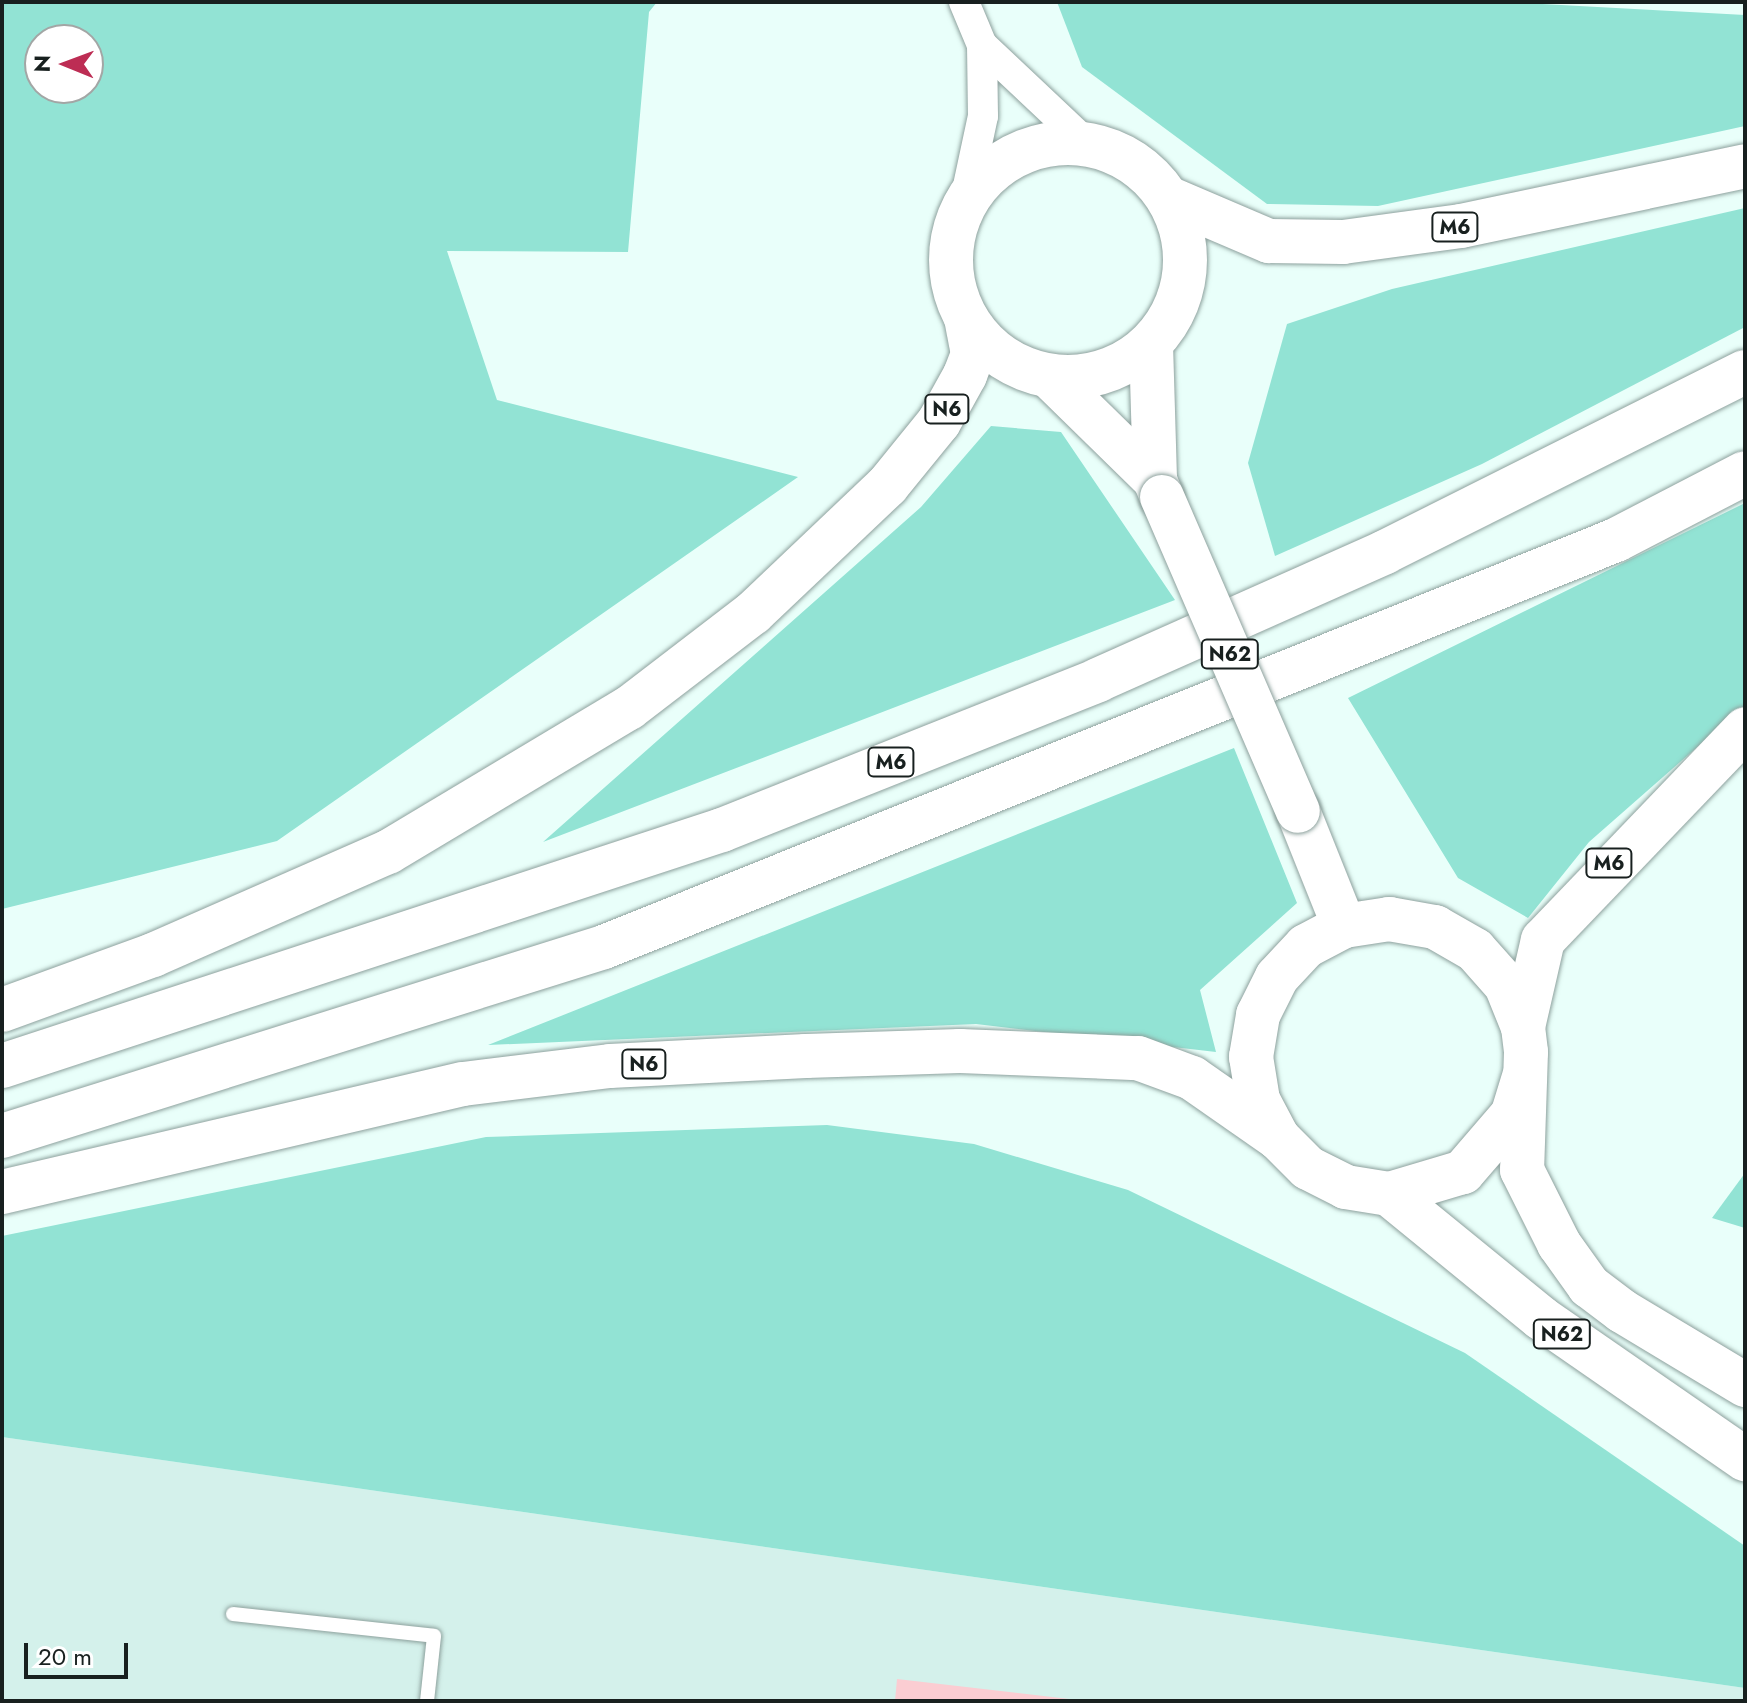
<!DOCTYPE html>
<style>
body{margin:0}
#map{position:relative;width:1747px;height:1703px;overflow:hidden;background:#e9fffa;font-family:Jost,sans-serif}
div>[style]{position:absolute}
.built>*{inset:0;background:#d4f1eb}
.green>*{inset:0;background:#92e3d4}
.building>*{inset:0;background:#fbcdd2}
.roads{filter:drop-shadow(0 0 2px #8da19d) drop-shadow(0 0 2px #8da19d)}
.lane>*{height:14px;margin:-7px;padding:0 7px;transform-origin:7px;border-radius:7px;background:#fff}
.street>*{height:30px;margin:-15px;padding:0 15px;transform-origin:15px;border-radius:15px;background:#fff}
.primary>*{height:44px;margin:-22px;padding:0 22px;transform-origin:22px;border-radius:22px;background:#fff}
.primary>.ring{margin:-22px;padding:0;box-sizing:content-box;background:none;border:44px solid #fff;border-radius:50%}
.highway>*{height:44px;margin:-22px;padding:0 22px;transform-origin:22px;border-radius:22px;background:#fff}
.bridges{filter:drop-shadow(0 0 2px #8da19d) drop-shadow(0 0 2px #8da19d)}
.primary-bridge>*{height:44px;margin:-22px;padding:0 22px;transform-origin:22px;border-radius:22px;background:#fff}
span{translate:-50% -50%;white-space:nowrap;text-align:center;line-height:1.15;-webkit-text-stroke:6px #fff;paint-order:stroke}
.shield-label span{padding:2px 6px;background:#fff;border:2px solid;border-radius:6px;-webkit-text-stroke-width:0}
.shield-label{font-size:20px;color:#18201f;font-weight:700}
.frame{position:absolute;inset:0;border:4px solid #18201f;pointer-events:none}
.north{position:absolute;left:24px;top:24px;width:80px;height:80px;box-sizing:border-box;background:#fff;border:2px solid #a3a6a5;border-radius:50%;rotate:271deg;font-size:22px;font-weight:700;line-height:32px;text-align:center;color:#18201f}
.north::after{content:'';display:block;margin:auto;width:28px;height:36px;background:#bd2d54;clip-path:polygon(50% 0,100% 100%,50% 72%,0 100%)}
.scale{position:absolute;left:24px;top:1643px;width:104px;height:36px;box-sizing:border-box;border:4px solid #18201f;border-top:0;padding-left:10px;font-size:24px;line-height:28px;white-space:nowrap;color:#18201f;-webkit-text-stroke:6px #fff;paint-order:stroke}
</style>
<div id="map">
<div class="built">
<div style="clip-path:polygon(2px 1437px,1745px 1688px,1745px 1701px,2px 1701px)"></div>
</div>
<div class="green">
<div style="clip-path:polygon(evenodd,2px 2px,657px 2px,649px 12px,628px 252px,447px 251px,497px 400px,798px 477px,277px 841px,2px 909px,2px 2px,88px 40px,88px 88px,40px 88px,40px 40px,88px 40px)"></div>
<div style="clip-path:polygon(1057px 2px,1506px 2px,1745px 15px,1745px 126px,1378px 206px,1267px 204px,1082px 67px)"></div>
<div style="clip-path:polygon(1745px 208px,1745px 327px,1482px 464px,1275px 556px,1248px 463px,1287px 324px,1392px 289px)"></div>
<div style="clip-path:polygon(991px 426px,1061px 432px,1175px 600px,543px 842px,921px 507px)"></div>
<div style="clip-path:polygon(1745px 503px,1745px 705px,1589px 842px,1528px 918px,1458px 878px,1348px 698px)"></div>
<div style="clip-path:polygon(1234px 748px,1297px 903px,1200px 990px,1216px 1052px,976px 1024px,488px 1045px)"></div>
<div style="clip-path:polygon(827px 1125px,974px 1144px,1128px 1190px,1465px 1353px,1745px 1546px,1745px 1688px,2px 1437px,2px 1236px,486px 1137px)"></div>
<div style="clip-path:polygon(1745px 1173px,1745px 1228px,1712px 1218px)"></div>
</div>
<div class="building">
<div style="clip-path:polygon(897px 1679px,1069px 1699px,1069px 1701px,895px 1701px)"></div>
</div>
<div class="roads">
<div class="lane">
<div style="left:233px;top:1614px;width:202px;rotate:6.2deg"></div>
<div style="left:434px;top:1636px;width:65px;rotate:96.1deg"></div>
</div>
<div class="street">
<div style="left:964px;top:2px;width:47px;rotate:67.3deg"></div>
<div style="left:982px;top:45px;width:71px;rotate:89.2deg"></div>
<div style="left:983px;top:116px;width:91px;rotate:102.1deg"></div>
<div style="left:982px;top:45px;width:144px;rotate:43.3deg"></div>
</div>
<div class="primary">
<div class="ring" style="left:951px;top:143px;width:190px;height:190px"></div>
<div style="left:1151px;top:344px;width:136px;rotate:88.3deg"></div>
<div style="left:1155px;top:480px;width:18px;rotate:68deg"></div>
<div style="left:1050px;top:377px;width:147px;rotate:44.4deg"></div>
<div style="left:1298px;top:811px;width:124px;rotate:68.2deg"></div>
<div style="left:1524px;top:1077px;width:39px;rotate:107deg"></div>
<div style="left:1513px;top:1114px;width:77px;rotate:130.8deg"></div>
<div style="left:1463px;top:1172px;width:77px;rotate:163.4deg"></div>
<div style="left:1389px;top:1194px;width:44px;rotate:-170.8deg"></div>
<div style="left:1346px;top:1187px;width:42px;rotate:-153.4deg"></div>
<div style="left:1308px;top:1168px;width:42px;rotate:-135deg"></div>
<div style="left:1278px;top:1138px;width:43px;rotate:-117.8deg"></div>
<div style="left:1258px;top:1100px;width:44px;rotate:-99.2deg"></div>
<div style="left:1251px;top:1057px;width:43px;rotate:-80.5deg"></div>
<div style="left:1258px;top:1015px;width:42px;rotate:-63.4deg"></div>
<div style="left:1277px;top:977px;width:42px;rotate:-46.9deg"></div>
<div style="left:1306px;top:946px;width:43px;rotate:-27.8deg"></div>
<div style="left:1344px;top:926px;width:46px;rotate:-8.8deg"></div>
<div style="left:1389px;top:919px;width:47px;rotate:9.9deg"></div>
<div style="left:1435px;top:927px;width:46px;rotate:29.9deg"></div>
<div style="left:1475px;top:950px;width:47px;rotate:48.5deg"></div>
<div style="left:1506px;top:985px;width:45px;rotate:68deg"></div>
<div style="left:1523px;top:1027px;width:25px;rotate:83deg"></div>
<div style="left:1526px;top:1052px;width:118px;rotate:91.9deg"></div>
<div style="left:1522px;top:1170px;width:83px;rotate:63.4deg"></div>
<div style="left:1559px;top:1244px;width:52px;rotate:54.5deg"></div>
<div style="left:1589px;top:1286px;width:41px;rotate:37.1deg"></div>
<div style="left:1622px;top:1311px;width:144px;rotate:31deg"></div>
<div style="left:1389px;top:1194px;width:196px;rotate:39.2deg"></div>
<div style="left:1541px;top:1318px;width:248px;rotate:34.7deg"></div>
</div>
<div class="highway">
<div style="left:1168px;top:198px;width:110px;rotate:23.1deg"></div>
<div style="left:1269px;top:241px;width:74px;rotate:0.8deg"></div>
<div style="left:1343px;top:242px;width:119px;rotate:-7.7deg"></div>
<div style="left:1461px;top:226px;width:290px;rotate:-11.9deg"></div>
<div style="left:2px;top:1010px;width:161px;rotate:-20deg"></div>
<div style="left:153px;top:955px;width:257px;rotate:-23.7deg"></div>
<div style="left:388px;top:852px;width:281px;rotate:-30.9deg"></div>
<div style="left:629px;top:708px;width:156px;rotate:-37.5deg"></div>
<div style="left:753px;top:613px;width:185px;rotate:-43.5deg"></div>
<div style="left:887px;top:486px;width:82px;rotate:-50.9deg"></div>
<div style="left:939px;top:422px;width:54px;rotate:-61deg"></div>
<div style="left:965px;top:375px;width:22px;rotate:-69deg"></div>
<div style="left:973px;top:354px;width:36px;rotate:-101deg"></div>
<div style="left:1523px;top:1027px;width:89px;rotate:-77.1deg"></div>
<div style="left:1543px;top:940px;width:292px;rotate:-46.2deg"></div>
<div style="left:2px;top:1066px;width:758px;rotate:-18.15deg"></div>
<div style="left:722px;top:830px;width:405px;rotate:-21.7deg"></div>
<div style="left:1098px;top:680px;width:314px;rotate:-24deg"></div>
<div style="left:1385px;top:552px;width:402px;rotate:-26.6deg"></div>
<div style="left:2px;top:1136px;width:631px;rotate:-17.43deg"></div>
<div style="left:604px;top:947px;width:1091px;rotate:-21.91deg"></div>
<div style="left:1616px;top:540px;width:145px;rotate:-27.4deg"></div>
<div style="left:2px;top:1192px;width:473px;rotate:-13.2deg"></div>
<div style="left:463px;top:1084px;width:148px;rotate:-7deg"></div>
<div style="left:610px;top:1066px;width:196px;rotate:-2.9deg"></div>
<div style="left:806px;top:1056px;width:154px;rotate:-1.9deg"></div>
<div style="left:960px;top:1051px;width:178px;rotate:2.3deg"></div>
<div style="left:1138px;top:1058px;width:58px;rotate:20.3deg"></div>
<div style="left:1192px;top:1078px;width:105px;rotate:34.9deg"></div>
</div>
</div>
<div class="bridges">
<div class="primary-bridge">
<div style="left:1162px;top:497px;width:342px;rotate:66.6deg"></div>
</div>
</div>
<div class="shield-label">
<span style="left:1455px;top:227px">M6</span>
<span style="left:947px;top:409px">N6</span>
<span style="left:1230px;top:654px">N62</span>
<span style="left:891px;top:762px">M6</span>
<span style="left:1609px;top:863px">M6</span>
<span style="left:644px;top:1064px">N6</span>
<span style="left:1562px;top:1334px">N62</span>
</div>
<div class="frame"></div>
<div class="north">N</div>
<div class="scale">20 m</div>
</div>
